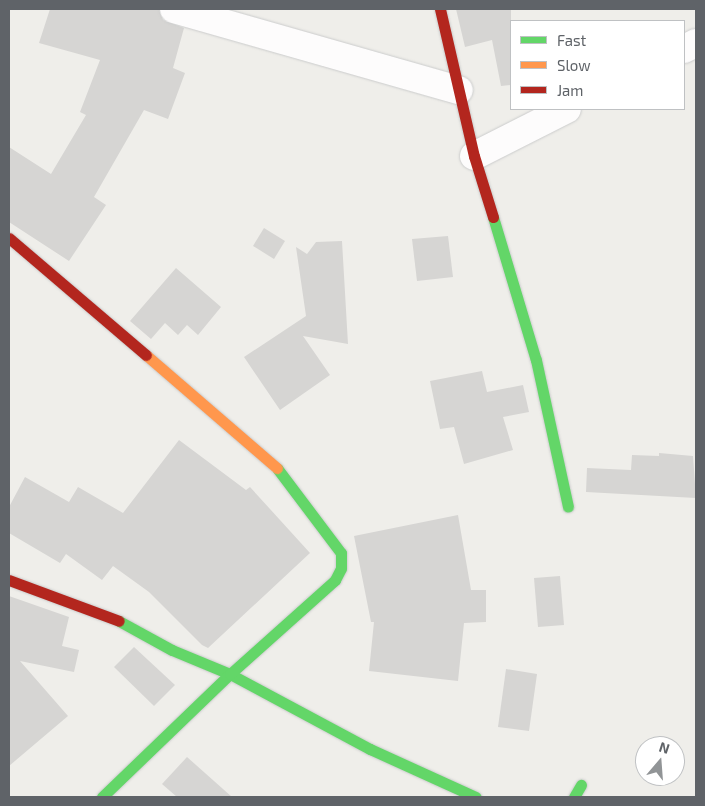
<!DOCTYPE html>
<style>
body{margin:0}
#map{position:relative;width:705px;height:806px;overflow:hidden;background:#efeeea;font-family:"Exo 2",sans-serif}
div>[style]{position:absolute}
.building>*{inset:0;background:#d6d5d3}
.roads{filter:drop-shadow(0 0 1px #cbcccc) drop-shadow(0 0 1px #cbcccc)}
.street>*{height:28px;margin:-14px;padding:0 14px;transform-origin:14px;border-radius:14px;background:#fdfcfc}
.fast>*{height:11px;margin:-5.5px;padding:0 5.5px;transform-origin:5.5px;border-radius:5.5px;background:#63d668}
.slow>*{height:11px;margin:-5.5px;padding:0 5.5px;transform-origin:5.5px;border-radius:5.5px;background:#ff974d}
.jam>*{height:11px;margin:-5.5px;padding:0 5.5px;transform-origin:5.5px;border-radius:5.5px;background:#b3261e}
span{translate:-50% -50%;white-space:nowrap;text-align:center;line-height:1.15;-webkit-text-stroke:5px #fff;paint-order:stroke}
.frame{position:absolute;inset:0;border:10px solid #5f6368;pointer-events:none}
.legend{position:absolute;left:510px;top:20px;width:175px;height:90px;box-sizing:border-box;background:#fff;border:1px solid #bfc1c3;margin:0;padding:6px 9px;list-style:none;font-size:15px;color:#5f6368}
.legend li{display:flex;align-items:center;gap:10px;height:25px}
.legend b{width:25px;border:1px solid #bfc1c3}
.north{position:absolute;left:635px;top:736px;width:50px;height:50px;box-sizing:border-box;background:#fff;border:1px solid #bfc1c3;border-radius:50%;rotate:18deg;font-size:14px;font-weight:700;line-height:20px;text-align:center;color:#5f6368}
.north::after{content:'';display:block;margin:auto;width:18px;height:22px;background:#919496;clip-path:polygon(50% 0,100% 100%,50% 72%,0 100%)}
</style>
<div id="map">
<div class="building">
<div style="clip-path:polygon(50px 9px,159px 9px,163px 20px,184px 28px,173px 68px,185px 73px,168px 119px,144px 110px,94px 197px,106px 205px,69px 261px,9px 222px,9px 147px,51px 174px,86px 115px,80px 112px,100px 60px,39px 43px)"></div>
<div style="clip-path:polygon(456px 9px,511px 9px,511px 85px,501px 86px,492px 40px,465px 47px)"></div>
<div style="clip-path:polygon(264px 228px,285px 241px,274px 259px,253px 246px)"></div>
<div style="clip-path:polygon(448px 236px,453px 277px,417px 281px,412px 239px)"></div>
<div style="clip-path:polygon(342px 241px,348px 344px,303px 336px,330px 375px,280px 410px,244px 357px,306px 316px,296px 247px,307px 254px,316px 242px)"></div>
<div style="clip-path:polygon(176px 268px,221px 307px,198px 335px,187px 325px,178px 335px,165px 323px,151px 339px,130px 321px)"></div>
<div style="clip-path:polygon(482px 371px,487px 392px,523px 385px,529px 412px,503px 417px,513px 450px,464px 464px,454px 427px,440px 429px,430px 381px)"></div>
<div style="clip-path:polygon(179px 440px,246px 490px,250px 487px,310px 553px,208px 648px,202px 645px,149px 592px,113px 566px,102px 580px,66px 554px,60px 563px,9px 533px,9px 507px,25px 477px,69px 502px,78px 487px,123px 513px)"></div>
<div style="clip-path:polygon(659px 453px,693px 456px,696px 498px,586px 492px,587px 468px,631px 470px,632px 455px,659px 456px)"></div>
<div style="clip-path:polygon(458px 515px,471px 590px,486px 590px,486px 622px,464px 623px,458px 681px,369px 671px,374px 622px,371px 622px,354px 536px)"></div>
<div style="clip-path:polygon(560px 576px,564px 625px,538px 627px,534px 578px)"></div>
<div style="clip-path:polygon(9px 596px,69px 617px,62px 646px,79px 650px,74px 672px,20px 661px,68px 716px,9px 766px)"></div>
<div style="clip-path:polygon(134px 647px,175px 685px,154px 706px,114px 667px)"></div>
<div style="clip-path:polygon(506px 669px,537px 674px,529px 731px,498px 727px)"></div>
<div style="clip-path:polygon(187px 757px,232px 797px,177px 797px,162px 784px)"></div>
</div>
<div class="roads">
<div class="street">
<div style="left:174px;top:9px;width:296px;rotate:15.9deg"></div>
<div style="left:684px;top:49px;width:13px;rotate:-27deg"></div>
<div style="left:474px;top:156px;width:104px;rotate:-26.8deg"></div>
</div>
<div class="fast">
<div style="left:493px;top:217px;width:149px;rotate:73.3deg"></div>
<div style="left:536px;top:360px;width:150px;rotate:77.7deg"></div>
<div style="left:119px;top:621px;width:60px;rotate:28.7deg"></div>
<div style="left:172px;top:650px;width:63px;rotate:22.5deg"></div>
<div style="left:230px;top:674px;width:159px;rotate:28.2deg"></div>
<div style="left:370px;top:749px;width:116px;rotate:24.4deg"></div>
<div style="left:102px;top:797px;width:178px;rotate:-43.9deg"></div>
<div style="left:230px;top:674px;width:141px;rotate:-41.8deg"></div>
<div style="left:335px;top:580px;width:13px;rotate:-63deg"></div>
<div style="left:341px;top:568px;width:15px;rotate:-90deg"></div>
<div style="left:341px;top:553px;width:106px;rotate:-127deg"></div>
<div style="left:574px;top:797px;width:14px;rotate:-60deg"></div>
</div>
<div class="slow">
<div style="left:146px;top:355px;width:173px;rotate:40.8deg"></div>
</div>
<div class="jam">
<div style="left:440px;top:9px;width:151px;rotate:77deg"></div>
<div style="left:474px;top:156px;width:64px;rotate:72.7deg"></div>
<div style="left:9px;top:238px;width:180px;rotate:40.5deg"></div>
<div style="left:9px;top:580px;width:117px;rotate:20.4deg"></div>
</div>
</div>
<div class="frame"></div>
<ul class="legend">
<li><b style="height:6px;background:#63d668"></b>Fast</li>
<li><b style="height:6px;background:#ff974d"></b>Slow</li>
<li><b style="height:6px;background:#b3261e"></b>Jam</li>
</ul>
<div class="north">N</div>
</div>
